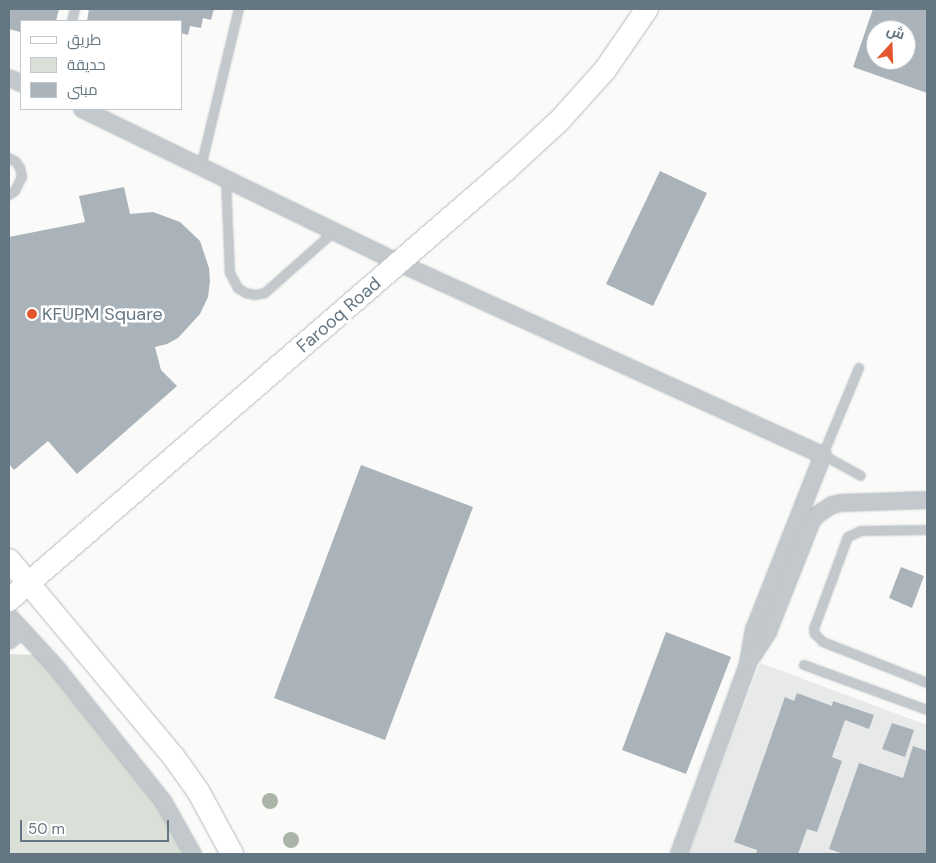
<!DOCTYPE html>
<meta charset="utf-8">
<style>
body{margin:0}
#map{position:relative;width:936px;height:863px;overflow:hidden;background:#fafaf8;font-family:"DM Sans",Cairo,sans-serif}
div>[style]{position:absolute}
.built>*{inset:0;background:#e8e9e9}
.green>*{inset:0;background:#dadfd7}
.building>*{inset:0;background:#aab3b9}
.roads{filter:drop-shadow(0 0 1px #b3babf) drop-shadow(0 0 1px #b3babf)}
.lane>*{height:8px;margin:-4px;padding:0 4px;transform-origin:4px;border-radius:4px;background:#c3c8cc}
.street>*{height:16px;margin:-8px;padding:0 8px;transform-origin:8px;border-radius:8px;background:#c3c8cc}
.secondary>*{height:22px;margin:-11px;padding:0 11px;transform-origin:11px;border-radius:11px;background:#fff}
.trees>*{width:16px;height:16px;margin:-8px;border-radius:50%;background:#aab4a7}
.dots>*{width:14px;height:14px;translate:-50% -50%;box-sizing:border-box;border:2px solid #fff;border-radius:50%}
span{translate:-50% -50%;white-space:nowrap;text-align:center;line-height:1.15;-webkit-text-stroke:5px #fff;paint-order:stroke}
.poi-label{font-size:18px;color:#657683}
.left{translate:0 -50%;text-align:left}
.street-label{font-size:18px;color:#657683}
.frame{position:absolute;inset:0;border:10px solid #657683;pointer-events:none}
.legend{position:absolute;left:20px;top:20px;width:162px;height:90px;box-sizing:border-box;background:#fff;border:1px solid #c1c8cd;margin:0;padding:6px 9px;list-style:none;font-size:15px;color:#657683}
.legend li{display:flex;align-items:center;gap:10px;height:25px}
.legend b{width:25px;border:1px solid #c1c8cd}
.north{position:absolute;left:866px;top:20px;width:50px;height:50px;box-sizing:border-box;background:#fff;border:1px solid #c1c8cd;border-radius:50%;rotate:20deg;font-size:14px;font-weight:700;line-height:20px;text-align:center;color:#657683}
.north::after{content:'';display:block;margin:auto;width:18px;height:22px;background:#e4572e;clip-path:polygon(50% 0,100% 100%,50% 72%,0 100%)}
.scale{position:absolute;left:20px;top:820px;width:149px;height:22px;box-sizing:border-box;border:2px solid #657683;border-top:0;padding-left:6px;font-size:15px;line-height:18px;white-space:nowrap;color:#657683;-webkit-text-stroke:4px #fff;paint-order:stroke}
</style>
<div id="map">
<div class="built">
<div style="clip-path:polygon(760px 663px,927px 725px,927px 854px,688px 854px)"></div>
</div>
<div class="green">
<div style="clip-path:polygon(9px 654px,35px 655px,141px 781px,187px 854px,9px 854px)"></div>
</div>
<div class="building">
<div style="clip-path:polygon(9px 9px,59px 9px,56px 21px,21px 21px,20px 32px,9px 29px)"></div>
<div style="clip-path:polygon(89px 9px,214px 9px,211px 20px,203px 18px,201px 28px,190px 26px,188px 35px,181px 33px,181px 21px,87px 21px)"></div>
<div style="clip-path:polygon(evenodd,873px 9px,927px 9px,927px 93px,853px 67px,873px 9px,876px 30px,906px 30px,906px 60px,876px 60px,876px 30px)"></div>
<div style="clip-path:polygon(660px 171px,707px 193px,653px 306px,606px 284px)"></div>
<div style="clip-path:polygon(124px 187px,130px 214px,153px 212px,180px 222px,200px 241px,209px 268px,210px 281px,208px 297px,200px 314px,178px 338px,167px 344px,155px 347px,161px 370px,177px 386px,77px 474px,48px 441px,14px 470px,9px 464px,9px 237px,85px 222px,79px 196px)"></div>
<div style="clip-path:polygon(361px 465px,473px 507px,385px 740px,274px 698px)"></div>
<div style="clip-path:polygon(901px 567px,924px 576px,912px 608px,889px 598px)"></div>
<div style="clip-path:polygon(666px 632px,731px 657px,686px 774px,622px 750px)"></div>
<div style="clip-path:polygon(797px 693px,832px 706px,833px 701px,874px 715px,869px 729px,845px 720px,832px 757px,842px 761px,817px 832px,807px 829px,798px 854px,756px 854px,757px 850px,734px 842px,785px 697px,794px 701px)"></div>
<div style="clip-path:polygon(892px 723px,914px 730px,905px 757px,882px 749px)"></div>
<div style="clip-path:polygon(913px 746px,927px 751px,927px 854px,844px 854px,829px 849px,859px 763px,903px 778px)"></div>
</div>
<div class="roads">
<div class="lane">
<div style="left:72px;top:21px;width:12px;rotate:-76deg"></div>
<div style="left:9px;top:158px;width:8px;rotate:30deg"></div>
<div style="left:16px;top:162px;width:7px;rotate:56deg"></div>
<div style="left:20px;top:168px;width:9px;rotate:77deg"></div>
<div style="left:22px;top:177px;width:16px;rotate:117deg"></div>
<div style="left:15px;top:191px;width:7px;rotate:146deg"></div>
<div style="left:201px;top:167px;width:163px;rotate:-76.5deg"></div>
<div style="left:226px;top:179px;width:94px;rotate:87.6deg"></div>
<div style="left:230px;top:273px;width:17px;rotate:62deg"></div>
<div style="left:238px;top:288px;width:9px;rotate:32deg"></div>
<div style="left:246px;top:293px;width:9px;rotate:13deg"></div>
<div style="left:255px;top:295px;width:10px;rotate:-11deg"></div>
<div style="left:265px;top:293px;width:92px;rotate:-41.5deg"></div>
<div style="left:859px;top:368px;width:94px;rotate:112.5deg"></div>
<div style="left:823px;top:455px;width:43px;rotate:28.9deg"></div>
<div style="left:927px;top:530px;width:66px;rotate:179.1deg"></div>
<div style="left:861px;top:531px;width:14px;rotate:155deg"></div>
<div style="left:848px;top:537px;width:98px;rotate:110.3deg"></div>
<div style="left:814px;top:629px;width:5px;rotate:79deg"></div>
<div style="left:815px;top:634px;width:11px;rotate:45deg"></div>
<div style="left:823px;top:642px;width:112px;rotate:21.5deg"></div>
<div style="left:804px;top:665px;width:131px;rotate:20.1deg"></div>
</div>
<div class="street">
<div style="left:9px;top:78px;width:13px;rotate:23deg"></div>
<div style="left:82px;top:109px;width:352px;rotate:25.9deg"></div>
<div style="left:399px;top:263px;width:465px;rotate:24.4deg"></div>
<div style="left:823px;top:455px;width:187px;rotate:111.6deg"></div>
<div style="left:754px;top:629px;width:36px;rotate:100deg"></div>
<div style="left:748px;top:664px;width:202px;rotate:110deg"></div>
<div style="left:9px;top:616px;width:69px;rotate:47.3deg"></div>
<div style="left:56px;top:667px;width:171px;rotate:51.4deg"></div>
<div style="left:163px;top:801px;width:61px;rotate:60.5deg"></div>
<div style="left:9px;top:641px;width:16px;rotate:-43deg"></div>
<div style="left:752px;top:657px;width:30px;rotate:-57deg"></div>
<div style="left:768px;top:632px;width:119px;rotate:-68.4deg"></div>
<div style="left:812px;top:521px;width:8px;rotate:-50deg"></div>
<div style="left:817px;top:515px;width:18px;rotate:-34deg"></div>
<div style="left:832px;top:505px;width:9px;rotate:-13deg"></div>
<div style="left:841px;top:503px;width:86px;rotate:-2deg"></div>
</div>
<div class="secondary">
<div style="left:9px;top:560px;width:256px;rotate:50.1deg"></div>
<div style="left:173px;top:756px;width:43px;rotate:54.5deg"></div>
<div style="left:198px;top:791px;width:72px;rotate:61.6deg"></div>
<div style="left:9px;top:600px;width:660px;rotate:-40.88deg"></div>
<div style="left:508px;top:168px;width:71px;rotate:-42.7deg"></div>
<div style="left:560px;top:120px;width:67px;rotate:-48deg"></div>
<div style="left:605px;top:70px;width:74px;rotate:-55.5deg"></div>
</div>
</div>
<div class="trees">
<div style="left:270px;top:801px"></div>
<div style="left:291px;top:840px"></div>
</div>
<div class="dots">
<div style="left:32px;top:314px;background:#e4572e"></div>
</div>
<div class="poi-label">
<span class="left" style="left:42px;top:314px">KFUPM Square</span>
</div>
<div class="street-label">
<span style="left:339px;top:315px;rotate:-41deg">Farooq Road</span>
</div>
<div class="frame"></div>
<ul class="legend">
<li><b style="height:6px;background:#fff"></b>طريق</li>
<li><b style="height:14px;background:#dadfd7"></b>حديقة</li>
<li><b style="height:14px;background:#aab3b9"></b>مبنى</li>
</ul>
<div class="north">ش</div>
<div class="scale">50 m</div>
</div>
